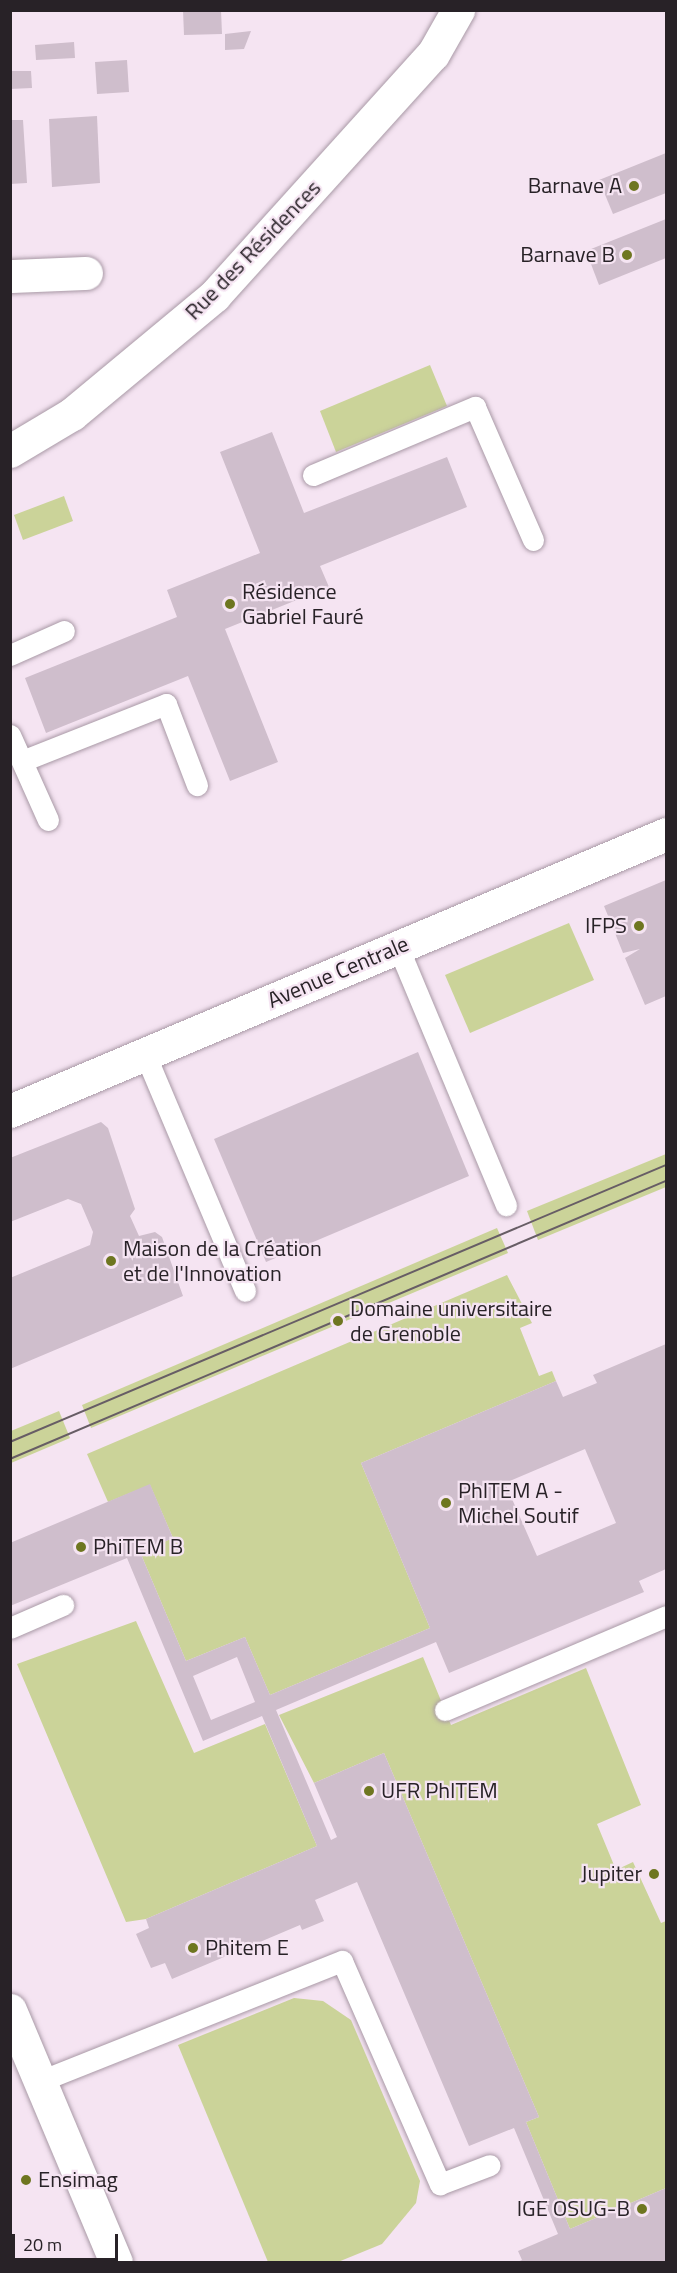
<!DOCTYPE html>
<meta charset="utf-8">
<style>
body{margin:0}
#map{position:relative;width:677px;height:2273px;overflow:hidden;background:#f5e4f2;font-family:"Titillium Web",sans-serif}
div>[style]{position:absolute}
.green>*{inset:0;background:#cbd399}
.building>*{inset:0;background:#cfbecc}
.roads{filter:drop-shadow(0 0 2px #a999a6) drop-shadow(0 0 2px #a999a6)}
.lane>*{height:21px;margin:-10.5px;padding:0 10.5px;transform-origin:10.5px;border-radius:10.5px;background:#fff}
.street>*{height:33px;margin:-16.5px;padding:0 16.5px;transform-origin:16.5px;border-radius:16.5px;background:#fff}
.secondary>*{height:33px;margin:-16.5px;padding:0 16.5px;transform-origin:16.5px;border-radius:16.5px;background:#fff}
.tram>*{height:1.5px;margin:-0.75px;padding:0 0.75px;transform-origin:0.75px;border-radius:0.75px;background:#675d65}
.dots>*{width:16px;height:16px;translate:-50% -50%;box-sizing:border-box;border:3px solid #f5e4f2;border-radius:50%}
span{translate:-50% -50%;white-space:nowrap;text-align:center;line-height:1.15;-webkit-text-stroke:4.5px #f5e4f2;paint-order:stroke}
.poi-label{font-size:22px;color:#282227}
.right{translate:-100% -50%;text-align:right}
.left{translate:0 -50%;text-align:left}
.street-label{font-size:22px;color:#282227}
.frame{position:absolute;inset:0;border:12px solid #282227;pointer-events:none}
.scale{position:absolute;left:12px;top:2234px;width:106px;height:27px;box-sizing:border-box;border:3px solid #282227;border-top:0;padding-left:8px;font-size:18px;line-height:21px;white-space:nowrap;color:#282227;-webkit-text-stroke:4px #f5e4f2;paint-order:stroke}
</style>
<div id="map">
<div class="green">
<div style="clip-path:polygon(430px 365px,447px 406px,336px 452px,320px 411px)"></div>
<div style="clip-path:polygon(64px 496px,73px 521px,23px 540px,14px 515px)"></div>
<div style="clip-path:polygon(569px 923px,594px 980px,470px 1033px,445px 975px)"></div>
<div style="clip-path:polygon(666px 1154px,666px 1187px,538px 1240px,527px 1211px)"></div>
<div style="clip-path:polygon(497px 1228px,508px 1253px,91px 1428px,82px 1405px)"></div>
<div style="clip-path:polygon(507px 1275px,532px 1323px,520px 1328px,539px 1376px,552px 1371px,556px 1381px,361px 1463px,430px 1628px,270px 1695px,245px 1637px,186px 1661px,140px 1552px,173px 1538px,150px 1485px,108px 1502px,87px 1454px)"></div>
<div style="clip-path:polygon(59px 1411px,70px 1438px,11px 1463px,11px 1431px)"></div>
<div style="clip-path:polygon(136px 1621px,194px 1753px,265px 1724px,317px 1846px,146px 1919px,126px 1922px,17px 1664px)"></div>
<div style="clip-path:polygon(423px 1657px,451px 1725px,586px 1668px,641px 1805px,597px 1824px,616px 1870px,633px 1862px,661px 1923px,666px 1921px,666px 2188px,570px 2229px,526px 2122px,539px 2117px,384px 1753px,314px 1783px,279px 1715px)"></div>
<div style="clip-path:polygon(294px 1998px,323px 2001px,351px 2020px,420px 2181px,416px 2203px,382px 2244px,338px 2262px,268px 2262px,178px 2045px)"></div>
</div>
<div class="building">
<div style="clip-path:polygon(183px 10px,221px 10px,222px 34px,184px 35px)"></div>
<div style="clip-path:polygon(251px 31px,244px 49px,225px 50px,225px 34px)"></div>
<div style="clip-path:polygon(74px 42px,75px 58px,36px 60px,35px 45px)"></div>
<div style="clip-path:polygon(127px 60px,129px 92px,97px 94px,95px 62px)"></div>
<div style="clip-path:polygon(10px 71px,31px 71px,32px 88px,10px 89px)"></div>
<div style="clip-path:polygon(97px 116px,100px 183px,52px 187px,49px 119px)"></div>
<div style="clip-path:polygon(10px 120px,23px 120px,27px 183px,10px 184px)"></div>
<div style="clip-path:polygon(666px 153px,666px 193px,613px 214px,599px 180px)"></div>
<div style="clip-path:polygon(666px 219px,666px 258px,599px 285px,586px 251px)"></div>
<div style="clip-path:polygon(272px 432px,304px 513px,447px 457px,467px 507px,320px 566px,329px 587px,225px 629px,278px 762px,230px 781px,188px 676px,46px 733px,25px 678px,177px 617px,167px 590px,260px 553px,220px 452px)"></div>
<div style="clip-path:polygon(666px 880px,666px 996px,645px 1005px,625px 958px,640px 949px,623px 953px,604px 906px)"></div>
<div style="clip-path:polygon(418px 1052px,469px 1176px,266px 1262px,214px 1139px)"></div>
<div style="clip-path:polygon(101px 1122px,108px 1128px,135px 1209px,130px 1216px,139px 1236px,155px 1232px,162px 1237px,183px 1296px,10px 1369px,10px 1278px,90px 1245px,93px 1232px,81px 1204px,68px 1199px,10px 1222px,10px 1158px)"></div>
<div style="clip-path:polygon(evenodd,666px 1344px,666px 1569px,639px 1581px,644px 1592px,449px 1673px,436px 1642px,276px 1710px,331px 1840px,337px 1837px,314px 1783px,384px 1753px,539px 2117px,526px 2122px,570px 2229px,666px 2188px,666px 2262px,517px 2262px,522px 2260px,518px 2251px,558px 2234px,514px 2128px,469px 2146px,357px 1882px,315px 1900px,324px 1921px,302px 1930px,300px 1925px,172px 1979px,165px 1963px,151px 1968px,136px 1934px,149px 1928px,146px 1919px,317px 1846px,262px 1716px,203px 1741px,127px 1558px,10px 1606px,10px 1543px,150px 1484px,173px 1538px,140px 1552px,186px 1661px,245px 1637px,270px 1695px,430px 1628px,361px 1463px,556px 1381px,563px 1397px,597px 1383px,593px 1375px,666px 1344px,585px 1449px,616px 1523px,537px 1556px,505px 1483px,585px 1449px,666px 1344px,237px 1657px,255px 1702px,211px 1720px,193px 1676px,237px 1657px)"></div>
</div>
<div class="roads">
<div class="lane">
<div style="left:313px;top:475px;width:176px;rotate:-22.8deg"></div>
<div style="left:475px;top:407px;width:145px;rotate:66.4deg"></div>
<div style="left:10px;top:655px;width:59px;rotate:-24deg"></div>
<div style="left:10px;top:735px;width:93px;rotate:65.9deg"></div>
<div style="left:22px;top:761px;width:155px;rotate:-21.6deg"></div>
<div style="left:166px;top:704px;width:87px;rotate:69.1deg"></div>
<div style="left:398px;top:947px;width:280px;rotate:67.3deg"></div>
<div style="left:145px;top:1054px;width:257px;rotate:67.1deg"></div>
<div style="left:10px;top:1628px;width:58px;rotate:-23.5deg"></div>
<div style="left:445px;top:1710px;width:240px;rotate:-23deg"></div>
<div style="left:40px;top:2081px;width:325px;rotate:-21.7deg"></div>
<div style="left:342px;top:1961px;width:244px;rotate:66.3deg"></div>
<div style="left:440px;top:2184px;width:53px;rotate:-20.8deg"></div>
</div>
<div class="street">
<div style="left:10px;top:276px;width:76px;rotate:-2.3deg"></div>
<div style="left:10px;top:1111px;width:712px;rotate:-22.89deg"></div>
<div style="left:10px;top:2010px;width:273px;rotate:67.2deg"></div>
</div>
<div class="secondary">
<div style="left:10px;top:451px;width:72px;rotate:-30.8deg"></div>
<div style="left:72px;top:414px;width:185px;rotate:-39.7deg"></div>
<div style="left:214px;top:296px;width:326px;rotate:-47.9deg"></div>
<div style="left:433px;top:54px;width:51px;rotate:-60.4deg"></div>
</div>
</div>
<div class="tram">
<div style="left:10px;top:1442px;width:712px;rotate:-22.89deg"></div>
<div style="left:10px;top:1459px;width:712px;rotate:-22.97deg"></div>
</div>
<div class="dots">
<div style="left:634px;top:186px;background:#6e7620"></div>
<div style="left:627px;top:255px;background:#6e7620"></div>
<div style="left:230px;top:604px;background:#6e7620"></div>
<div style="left:639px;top:926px;background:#6e7620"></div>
<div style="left:111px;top:1261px;background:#6e7620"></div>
<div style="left:338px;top:1321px;background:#6e7620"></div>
<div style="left:446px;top:1503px;background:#6e7620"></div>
<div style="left:81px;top:1547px;background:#6e7620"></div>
<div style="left:369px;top:1791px;background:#6e7620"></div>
<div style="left:654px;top:1874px;background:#6e7620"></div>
<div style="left:193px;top:1948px;background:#6e7620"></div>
<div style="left:26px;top:2180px;background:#6e7620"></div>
<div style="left:642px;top:2209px;background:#6e7620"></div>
</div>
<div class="poi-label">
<span class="right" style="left:622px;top:186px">Barnave A</span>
<span class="right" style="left:615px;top:255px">Barnave B</span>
<span class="left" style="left:242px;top:604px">Résidence<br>Gabriel Fauré</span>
<span class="right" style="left:627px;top:926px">IFPS</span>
<span class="left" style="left:123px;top:1261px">Maison de la Création<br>et de l'Innovation</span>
<span class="left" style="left:350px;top:1321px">Domaine universitaire<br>de Grenoble</span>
<span class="left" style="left:458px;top:1503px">PhITEM A -<br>Michel Soutif</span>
<span class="left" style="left:93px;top:1547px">PhiTEM B</span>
<span class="left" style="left:381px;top:1791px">UFR PhITEM</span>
<span class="right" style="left:642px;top:1874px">Jupiter</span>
<span class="left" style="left:205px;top:1948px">Phitem E</span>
<span class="left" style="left:38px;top:2180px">Ensimag</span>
<span class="right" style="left:630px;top:2209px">IGE OSUG-B</span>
</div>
<div class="street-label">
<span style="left:253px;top:250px;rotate:-46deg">Rue des Résidences</span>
<span style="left:338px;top:972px;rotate:-23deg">Avenue Centrale</span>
</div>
<div class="frame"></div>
<div class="scale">20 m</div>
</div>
